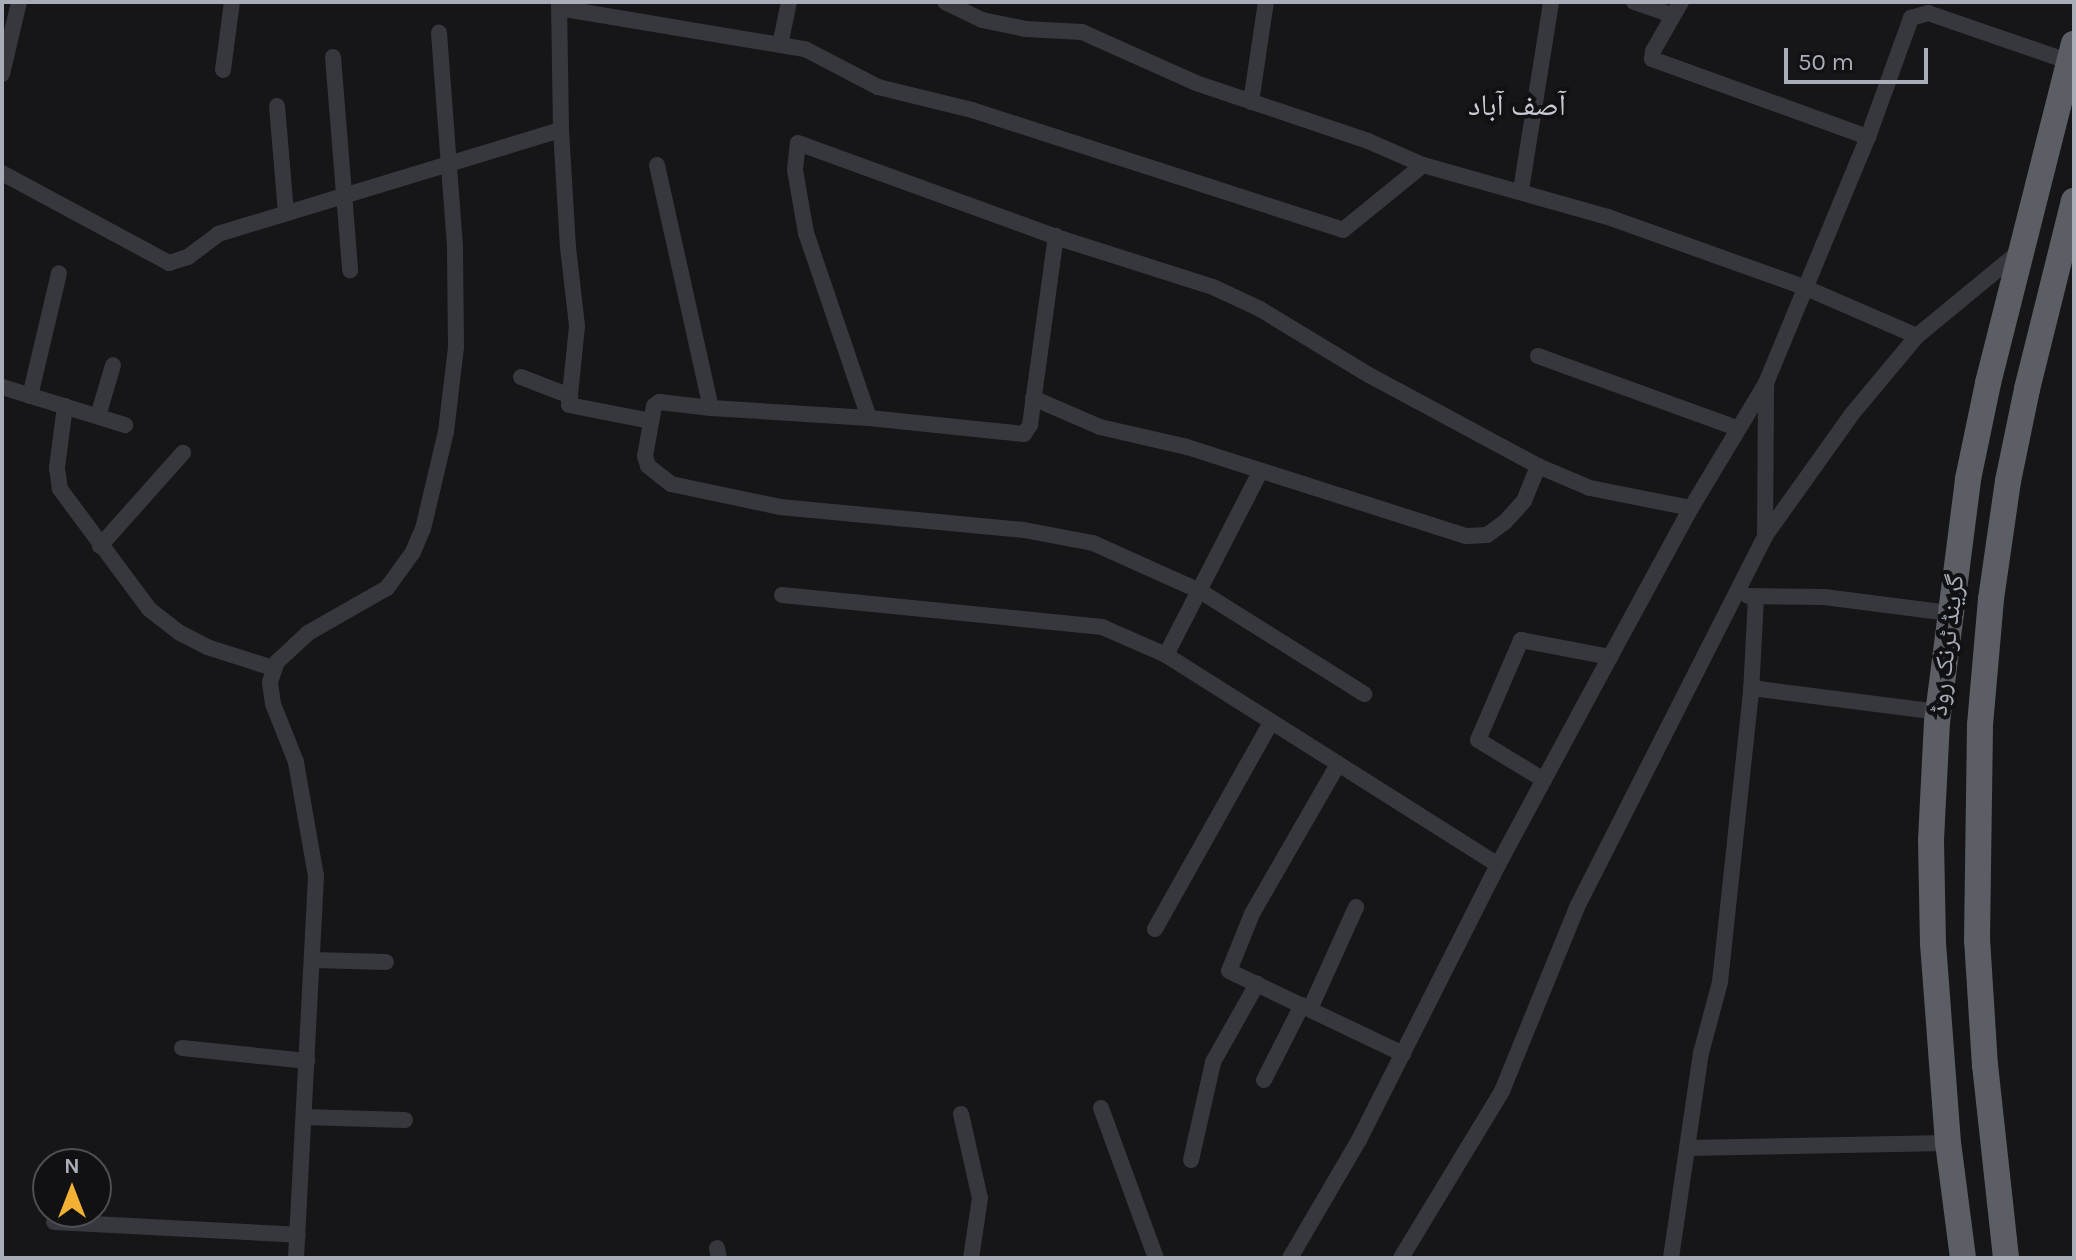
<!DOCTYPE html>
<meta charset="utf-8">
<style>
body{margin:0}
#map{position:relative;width:2076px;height:1260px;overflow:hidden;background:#161618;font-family:Karla,"Noto Naskh Arabic",sans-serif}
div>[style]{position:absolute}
.minor>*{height:16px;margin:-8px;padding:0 8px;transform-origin:8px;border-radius:8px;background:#37383d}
.trunk>*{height:26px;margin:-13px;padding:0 13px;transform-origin:13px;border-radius:13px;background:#5b5e65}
span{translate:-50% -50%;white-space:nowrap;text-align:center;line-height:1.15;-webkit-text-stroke:8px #111113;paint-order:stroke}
.street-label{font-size:26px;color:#a8adb8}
.quarter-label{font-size:30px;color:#c9ccd4}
.frame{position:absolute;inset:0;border:4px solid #a8adb8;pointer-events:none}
.north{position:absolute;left:32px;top:1148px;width:80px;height:80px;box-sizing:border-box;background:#111113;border:2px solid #4d4f55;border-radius:50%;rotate:0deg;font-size:22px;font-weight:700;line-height:32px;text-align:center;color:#a8adb8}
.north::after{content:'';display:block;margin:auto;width:28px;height:36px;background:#f2b134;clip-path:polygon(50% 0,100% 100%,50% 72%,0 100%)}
.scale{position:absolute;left:1784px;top:48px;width:144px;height:36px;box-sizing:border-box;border:4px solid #a8adb8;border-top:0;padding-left:10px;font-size:24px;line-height:28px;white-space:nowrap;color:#a8adb8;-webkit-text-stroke:6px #111113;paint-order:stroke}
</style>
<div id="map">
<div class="minor">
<div style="left:559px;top:2px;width:128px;rotate:89.1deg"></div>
<div style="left:561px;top:130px;width:117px;rotate:86.6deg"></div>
<div style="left:568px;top:247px;width:80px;rotate:83.5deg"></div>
<div style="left:577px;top:326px;width:79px;rotate:95.8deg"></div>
<div style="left:569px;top:405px;width:84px;rotate:11deg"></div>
<div style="left:945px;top:2px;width:41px;rotate:25.9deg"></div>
<div style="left:982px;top:20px;width:45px;rotate:11.6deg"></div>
<div style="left:1026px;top:29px;width:56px;rotate:3.1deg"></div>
<div style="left:1082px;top:32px;width:125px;rotate:24.1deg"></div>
<div style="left:1196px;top:83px;width:182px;rotate:18.6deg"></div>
<div style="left:1368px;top:141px;width:60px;rotate:23.6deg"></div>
<div style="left:1423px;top:165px;width:192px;rotate:15.7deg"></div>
<div style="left:1608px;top:217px;width:210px;rotate:19.7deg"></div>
<div style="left:1806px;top:288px;width:121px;rotate:23.4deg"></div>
<div style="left:1634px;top:2px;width:40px;rotate:18.9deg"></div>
<div style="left:1681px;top:2px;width:56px;rotate:119.7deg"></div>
<div style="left:1653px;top:51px;width:8px;rotate:97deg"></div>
<div style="left:1652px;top:59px;width:230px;rotate:19.9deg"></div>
<div style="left:559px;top:8px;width:249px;rotate:9.5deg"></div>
<div style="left:805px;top:49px;width:82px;rotate:27.5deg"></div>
<div style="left:878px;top:87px;width:97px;rotate:13.7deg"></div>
<div style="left:972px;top:110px;width:390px;rotate:17.9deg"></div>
<div style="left:1343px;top:230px;width:103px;rotate:-39.1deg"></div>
<div style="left:780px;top:45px;width:44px;rotate:-78.2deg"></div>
<div style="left:333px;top:57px;width:214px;rotate:85.4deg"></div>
<div style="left:223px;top:70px;width:69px;rotate:-82.5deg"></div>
<div style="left:2px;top:74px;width:74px;rotate:-76.7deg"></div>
<div style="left:1251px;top:102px;width:101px;rotate:-81.5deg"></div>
<div style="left:277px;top:106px;width:107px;rotate:85.2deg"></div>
<div style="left:657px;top:165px;width:249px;rotate:77.5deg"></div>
<div style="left:711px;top:408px;width:158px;rotate:3.6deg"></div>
<div style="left:869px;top:418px;width:195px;rotate:-108.8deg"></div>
<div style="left:806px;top:233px;width:64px;rotate:-99.9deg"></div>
<div style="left:795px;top:170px;width:27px;rotate:-84deg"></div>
<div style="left:798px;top:143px;width:281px;rotate:20deg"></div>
<div style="left:1062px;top:239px;width:158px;rotate:17.6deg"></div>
<div style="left:1213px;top:287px;width:52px;rotate:25.1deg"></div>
<div style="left:1260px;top:309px;width:127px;rotate:31.2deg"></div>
<div style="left:1369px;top:375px;width:192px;rotate:28.3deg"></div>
<div style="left:1538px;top:466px;width:56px;rotate:22.9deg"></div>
<div style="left:1590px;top:488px;width:103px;rotate:11.2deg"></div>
<div style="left:2px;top:173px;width:190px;rotate:28.3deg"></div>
<div style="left:169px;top:263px;width:20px;rotate:-18deg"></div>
<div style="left:188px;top:257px;width:38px;rotate:-37deg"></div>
<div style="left:218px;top:234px;width:358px;rotate:-16.9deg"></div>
<div style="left:1521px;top:190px;width:190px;rotate:-80.9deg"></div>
<div style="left:1538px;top:356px;width:212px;rotate:19.9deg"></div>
<div style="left:521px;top:377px;width:53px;rotate:21.2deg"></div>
<div style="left:2px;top:387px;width:129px;rotate:17.2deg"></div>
<div style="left:30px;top:396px;width:126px;rotate:-76.7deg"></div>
<div style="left:1033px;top:398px;width:73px;rotate:23.4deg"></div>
<div style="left:1100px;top:427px;width:89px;rotate:12.9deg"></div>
<div style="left:1187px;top:447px;width:293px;rotate:17.7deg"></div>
<div style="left:1466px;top:536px;width:21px;rotate:-3deg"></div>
<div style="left:1487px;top:535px;width:22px;rotate:-36deg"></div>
<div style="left:1505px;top:522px;width:28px;rotate:-48deg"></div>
<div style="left:1524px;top:501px;width:38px;rotate:-68deg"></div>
<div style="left:65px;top:406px;width:63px;rotate:97.4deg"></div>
<div style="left:57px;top:468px;width:21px;rotate:82deg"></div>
<div style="left:60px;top:489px;width:149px;rotate:53.4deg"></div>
<div style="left:149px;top:609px;width:39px;rotate:38deg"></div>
<div style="left:180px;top:633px;width:30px;rotate:27deg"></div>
<div style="left:207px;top:647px;width:69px;rotate:17.7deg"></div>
<div style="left:711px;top:408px;width:52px;rotate:-173.4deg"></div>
<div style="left:659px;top:402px;width:6px;rotate:141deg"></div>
<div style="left:654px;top:406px;width:51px;rotate:100.2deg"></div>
<div style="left:645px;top:456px;width:10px;rotate:73deg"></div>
<div style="left:648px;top:466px;width:29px;rotate:38deg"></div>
<div style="left:671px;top:484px;width:111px;rotate:11.9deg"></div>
<div style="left:780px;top:507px;width:245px;rotate:5.4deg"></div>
<div style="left:1024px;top:530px;width:70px;rotate:10.7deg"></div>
<div style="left:1093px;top:543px;width:117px;rotate:24.2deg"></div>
<div style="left:1200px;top:591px;width:194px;rotate:32.1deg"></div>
<div style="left:98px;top:416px;width:53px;rotate:-73.6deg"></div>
<div style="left:869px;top:418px;width:156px;rotate:5.9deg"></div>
<div style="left:1024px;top:434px;width:11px;rotate:-56deg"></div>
<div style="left:1030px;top:425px;width:191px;rotate:-82.2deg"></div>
<div style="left:1765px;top:536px;width:153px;rotate:-89.6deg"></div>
<div style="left:1766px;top:383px;width:266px;rotate:-67.5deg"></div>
<div style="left:1868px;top:137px;width:127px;rotate:-70.1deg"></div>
<div style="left:1911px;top:18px;width:18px;rotate:-16deg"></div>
<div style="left:1928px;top:13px;width:150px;rotate:19deg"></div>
<div style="left:100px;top:546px;width:125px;rotate:-48.3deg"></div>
<div style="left:782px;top:595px;width:322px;rotate:5.7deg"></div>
<div style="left:1102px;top:627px;width:70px;rotate:23.6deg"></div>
<div style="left:1166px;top:655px;width:393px;rotate:32.3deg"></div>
<div style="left:1748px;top:596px;width:76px;rotate:0.8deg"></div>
<div style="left:1824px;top:597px;width:126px;rotate:7.3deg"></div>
<div style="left:1166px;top:655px;width:206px;rotate:-62.8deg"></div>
<div style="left:1751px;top:688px;width:189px;rotate:7.3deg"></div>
<div style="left:1337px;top:766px;width:171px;rotate:119.9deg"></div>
<div style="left:1252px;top:914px;width:61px;rotate:112deg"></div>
<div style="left:1229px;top:971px;width:193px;rotate:25.5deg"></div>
<div style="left:1544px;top:780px;width:77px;rotate:-148.8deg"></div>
<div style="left:1478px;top:740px;width:109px;rotate:-66.7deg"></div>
<div style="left:1521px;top:640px;width:91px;rotate:10.8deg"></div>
<div style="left:1155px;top:929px;width:235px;rotate:-60.7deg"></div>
<div style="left:313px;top:960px;width:73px;rotate:1.6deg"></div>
<div style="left:1310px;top:1009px;width:112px;rotate:-65.7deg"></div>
<div style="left:182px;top:1048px;width:126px;rotate:5.9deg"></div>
<div style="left:1264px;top:1080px;width:84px;rotate:-63.1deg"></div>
<div style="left:1101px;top:1108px;width:160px;rotate:69.9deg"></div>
<div style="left:961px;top:1114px;width:86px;rotate:77.3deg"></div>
<div style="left:980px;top:1198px;width:61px;rotate:98.5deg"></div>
<div style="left:304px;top:1117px;width:101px;rotate:1.7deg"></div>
<div style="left:1687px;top:1148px;width:261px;rotate:-1.1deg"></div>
<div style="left:1191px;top:1160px;width:100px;rotate:-77.3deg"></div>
<div style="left:1213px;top:1062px;width:90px;rotate:-60.6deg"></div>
<div style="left:54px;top:1222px;width:244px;rotate:3deg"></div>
<div style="left:717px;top:1248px;width:10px;rotate:79deg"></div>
<div style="left:296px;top:1258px;width:383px;rotate:-87deg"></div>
<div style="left:316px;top:876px;width:116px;rotate:-100deg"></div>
<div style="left:296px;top:762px;width:62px;rotate:-111.6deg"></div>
<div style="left:273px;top:704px;width:22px;rotate:-98deg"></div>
<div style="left:270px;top:682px;width:21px;rotate:-71deg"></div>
<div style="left:277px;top:662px;width:42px;rotate:-43.1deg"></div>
<div style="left:308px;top:633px;width:91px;rotate:-29.7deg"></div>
<div style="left:387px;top:588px;width:44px;rotate:-54.2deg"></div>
<div style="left:413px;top:552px;width:25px;rotate:-67deg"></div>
<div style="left:423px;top:529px;width:100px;rotate:-76.7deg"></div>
<div style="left:446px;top:432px;width:86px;rotate:-83.3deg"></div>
<div style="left:456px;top:347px;width:101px;rotate:-90.6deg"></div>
<div style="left:455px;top:246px;width:214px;rotate:-94.3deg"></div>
<div style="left:1290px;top:1258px;width:137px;rotate:-59.7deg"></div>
<div style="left:1359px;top:1140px;width:308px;rotate:-63.2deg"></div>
<div style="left:1498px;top:865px;width:236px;rotate:-61.7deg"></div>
<div style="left:1610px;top:657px;width:170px;rotate:-61.5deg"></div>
<div style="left:1691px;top:508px;width:146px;rotate:-59deg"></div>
<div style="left:1401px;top:1258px;width:195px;rotate:-58.8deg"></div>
<div style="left:1502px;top:1091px;width:199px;rotate:-67.8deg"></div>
<div style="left:1577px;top:907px;width:416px;rotate:-63.1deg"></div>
<div style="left:1765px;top:536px;width:150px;rotate:-54.5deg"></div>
<div style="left:1852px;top:414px;width:102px;rotate:-50.2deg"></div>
<div style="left:1917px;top:336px;width:134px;rotate:-39.5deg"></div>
<div style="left:1671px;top:1258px;width:207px;rotate:-81.7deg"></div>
<div style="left:1701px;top:1053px;width:73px;rotate:-75deg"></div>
<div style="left:1720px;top:982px;width:291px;rotate:-83.9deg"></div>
<div style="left:1751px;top:693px;width:97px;rotate:-87deg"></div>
</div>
<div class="trunk">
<div style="left:1963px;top:1258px;width:116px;rotate:-97.4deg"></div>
<div style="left:1948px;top:1143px;width:200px;rotate:-94.3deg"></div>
<div style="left:1933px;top:944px;width:104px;rotate:-91.1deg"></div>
<div style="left:1931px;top:840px;width:118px;rotate:-87.1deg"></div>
<div style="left:1937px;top:722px;width:245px;rotate:-82.7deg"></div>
<div style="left:1968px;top:479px;width:98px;rotate:-78.2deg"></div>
<div style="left:1988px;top:383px;width:350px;rotate:-75.8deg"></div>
<div style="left:2006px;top:1258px;width:193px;rotate:-96.2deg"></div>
<div style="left:1985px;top:1066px;width:126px;rotate:-93.6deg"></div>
<div style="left:1977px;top:940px;width:215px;rotate:-89.2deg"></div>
<div style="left:1980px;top:725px;width:126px;rotate:-85deg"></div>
<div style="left:1991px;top:599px;width:119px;rotate:-81.8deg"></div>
<div style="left:2008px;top:481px;width:94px;rotate:-78.3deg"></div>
<div style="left:2027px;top:389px;width:194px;rotate:-76deg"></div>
</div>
<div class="street-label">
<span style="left:1947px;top:645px;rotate:-83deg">گرینڈ ٹرنک روڈ</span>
</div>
<div class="quarter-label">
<span style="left:1517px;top:105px">آصف آباد</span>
</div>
<div class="frame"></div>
<div class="north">N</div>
<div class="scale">50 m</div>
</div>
